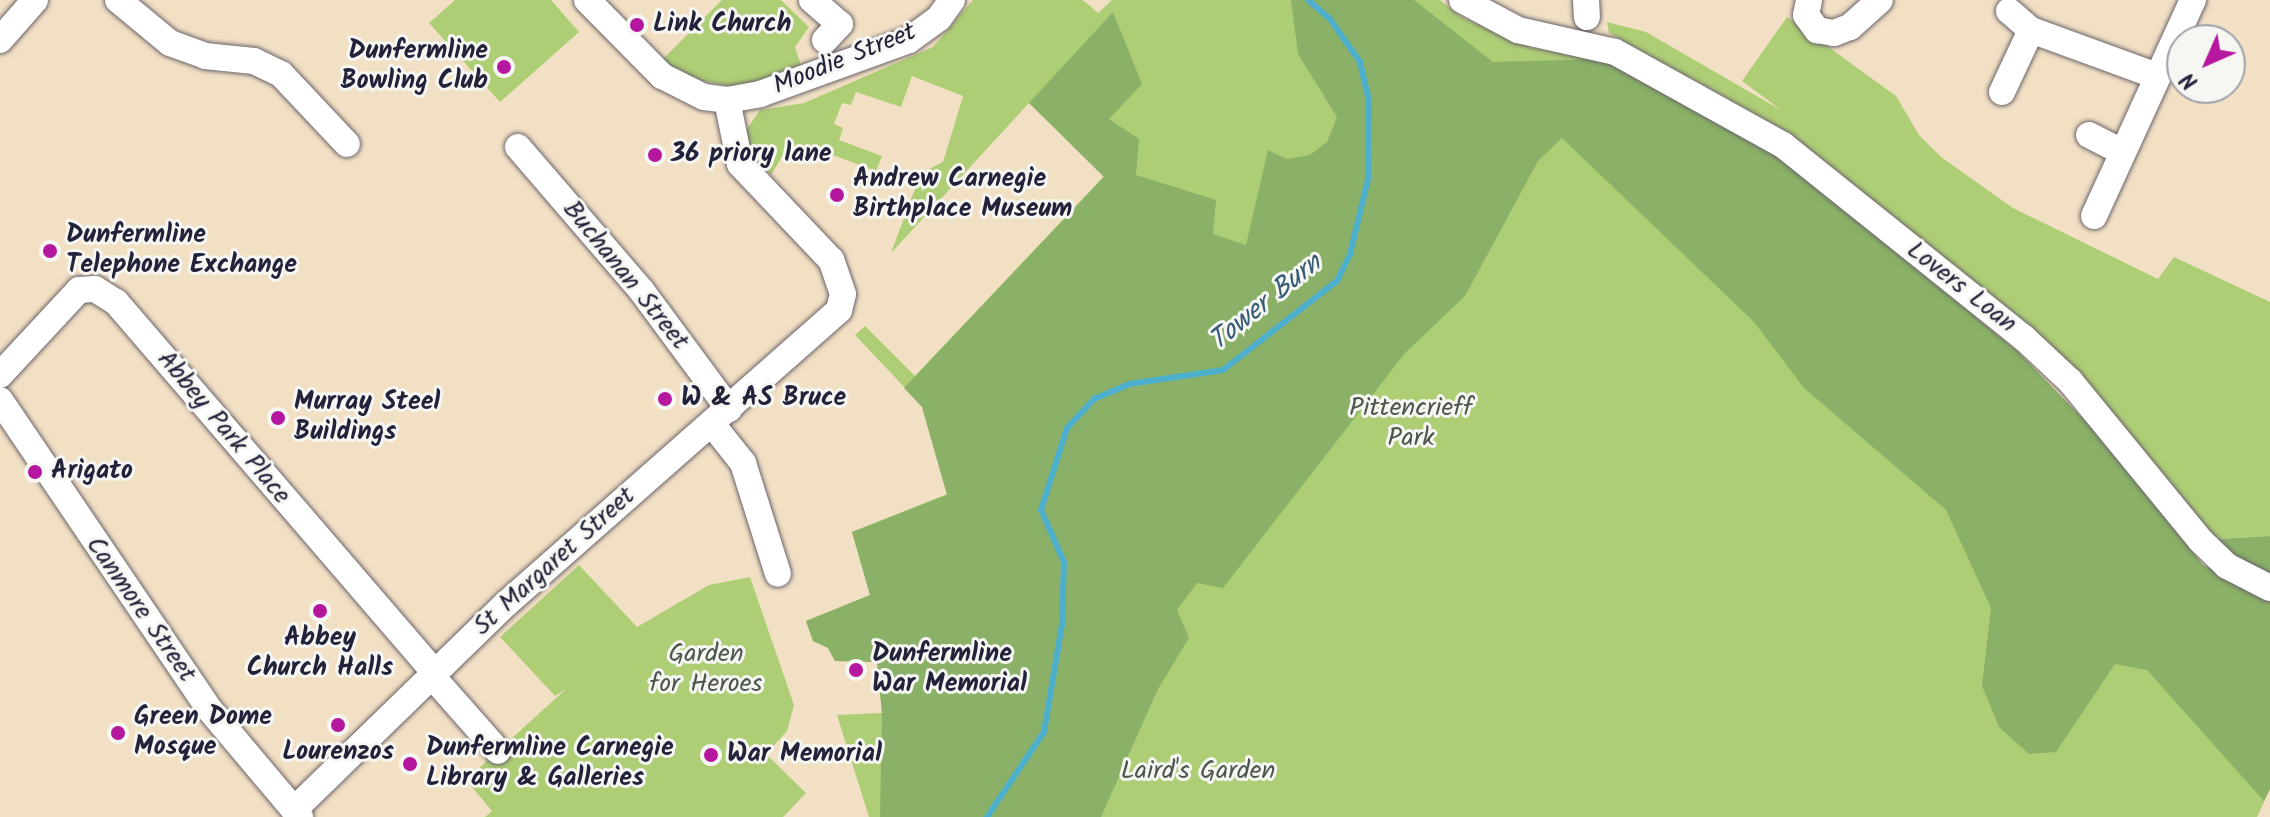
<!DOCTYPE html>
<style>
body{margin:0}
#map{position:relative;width:2270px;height:817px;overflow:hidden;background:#f2e0c4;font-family:Kalam,sans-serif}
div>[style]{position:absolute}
.green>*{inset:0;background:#aece76}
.forest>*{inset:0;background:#8ab167}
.stream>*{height:6px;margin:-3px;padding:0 3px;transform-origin:3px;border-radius:3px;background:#4eafcd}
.roads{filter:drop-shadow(0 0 2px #6b646b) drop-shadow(0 0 2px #6b646b)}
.minor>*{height:26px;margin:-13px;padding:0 13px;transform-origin:13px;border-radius:13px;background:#fff}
.dots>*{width:22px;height:22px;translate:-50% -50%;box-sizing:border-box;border:4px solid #f6f6f2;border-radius:50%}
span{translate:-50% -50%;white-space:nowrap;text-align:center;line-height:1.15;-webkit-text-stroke:6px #f6f6f2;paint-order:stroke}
.poi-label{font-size:26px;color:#22223b;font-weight:700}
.left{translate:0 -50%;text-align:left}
.right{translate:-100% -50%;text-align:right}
.street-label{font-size:26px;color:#22223b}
.park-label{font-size:26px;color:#4c564d}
.water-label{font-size:28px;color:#345a75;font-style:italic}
.north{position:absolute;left:2166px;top:24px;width:80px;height:80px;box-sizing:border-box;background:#f6f6f2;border:2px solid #a1a1a9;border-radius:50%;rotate:225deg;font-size:22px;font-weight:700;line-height:32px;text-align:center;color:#22223b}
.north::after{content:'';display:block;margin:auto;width:28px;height:36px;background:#b5179e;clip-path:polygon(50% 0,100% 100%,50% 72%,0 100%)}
</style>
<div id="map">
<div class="green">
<div style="clip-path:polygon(455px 0,551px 0,579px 32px,500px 102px,429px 23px)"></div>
<div style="clip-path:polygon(722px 0,781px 0,809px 27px,795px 47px,801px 66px,782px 76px,734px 87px,693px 79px,662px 60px)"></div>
<div style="clip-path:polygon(973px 0,1083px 0,1098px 13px,1112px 0,1440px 0,1461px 17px,1532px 48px,1601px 59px,1774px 152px,2017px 351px,2088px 424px,2203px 565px,2270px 599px,2270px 789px,2257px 817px,869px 817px,837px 715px,882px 713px,877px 662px,835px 661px,828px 648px,813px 641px,806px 621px,870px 595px,852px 532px,947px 494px,922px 406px,855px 335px,865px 326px,915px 376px,1104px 176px,1029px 103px,891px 253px,921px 173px,943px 162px,963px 96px,912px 76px,901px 107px,856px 92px,851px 105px,842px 103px,834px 124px,843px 128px,839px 140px,882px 156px,876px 171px,811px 147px,806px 157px,786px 150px,771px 175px,748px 145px,747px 129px,760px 110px,804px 103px,933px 47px)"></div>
<div style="clip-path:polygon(1787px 17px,1896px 96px,1919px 135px,1941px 157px,2013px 208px,2158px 279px,2174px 257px,2270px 302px,2270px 536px,2210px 539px,2102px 400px,2029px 330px,1788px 132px,1609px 33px,1607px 22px,1646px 32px,1781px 110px,1742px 81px)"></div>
<div style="clip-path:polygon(579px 565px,637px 627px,709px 585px,750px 577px,794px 705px,787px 731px,766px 754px,806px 793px,783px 817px,485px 817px,492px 811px,466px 780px,566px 689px,555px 696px,500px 637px)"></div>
</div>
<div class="forest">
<div style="clip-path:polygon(1291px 0,1414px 0,1493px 62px,1601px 59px,1774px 152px,2017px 351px,2088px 424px,2203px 565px,2270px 599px,2270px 789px,2264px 801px,2147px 670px,2115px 664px,2056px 752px,2029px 754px,1999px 727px,1982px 686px,1991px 608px,1946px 510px,1804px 388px,1754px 322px,1562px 138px,1538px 161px,1465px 296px,1405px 353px,1223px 588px,1197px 583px,1177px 610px,1189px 638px,1158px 689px,1101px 817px,880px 817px,882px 713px,877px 662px,835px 661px,828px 648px,813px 641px,806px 621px,870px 595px,852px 532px,947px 495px,922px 407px,904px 388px,1104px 177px,1029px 103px,1113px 12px,1142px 84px,1109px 119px,1139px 139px,1136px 175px,1216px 200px,1213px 234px,1246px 245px,1268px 150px,1287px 159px,1310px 155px,1327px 142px,1337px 117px,1298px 54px)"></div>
<div style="clip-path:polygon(2270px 536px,2270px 588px,2200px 540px)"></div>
</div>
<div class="stream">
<div style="left:987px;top:817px;width:102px;rotate:-56.2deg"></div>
<div style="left:1044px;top:732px;width:109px;rotate:-80.5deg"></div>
<div style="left:1062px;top:625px;width:63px;rotate:-88.2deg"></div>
<div style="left:1064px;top:562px;width:57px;rotate:-113.9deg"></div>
<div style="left:1041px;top:510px;width:86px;rotate:-72.4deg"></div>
<div style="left:1067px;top:428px;width:40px;rotate:-47deg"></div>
<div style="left:1094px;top:399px;width:38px;rotate:-23deg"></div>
<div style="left:1129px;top:384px;width:95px;rotate:-8.5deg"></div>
<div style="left:1223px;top:370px;width:145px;rotate:-38deg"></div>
<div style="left:1337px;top:281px;width:30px;rotate:-64deg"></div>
<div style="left:1350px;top:254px;width:77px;rotate:-76.5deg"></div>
<div style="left:1368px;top:179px;width:78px;rotate:-89.3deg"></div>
<div style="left:1369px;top:101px;width:40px;rotate:-103deg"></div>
<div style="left:1360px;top:62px;width:52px;rotate:-124.9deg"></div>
<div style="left:1330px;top:19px;width:29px;rotate:-139deg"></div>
</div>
<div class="roads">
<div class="minor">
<div style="left:118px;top:0;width:67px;rotate:39.6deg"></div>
<div style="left:170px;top:43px;width:37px;rotate:20deg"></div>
<div style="left:205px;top:56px;width:49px;rotate:5.8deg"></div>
<div style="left:254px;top:61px;width:30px;rotate:26deg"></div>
<div style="left:281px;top:74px;width:96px;rotate:46.7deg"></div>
<div style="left:587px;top:0;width:107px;rotate:45.4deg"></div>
<div style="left:662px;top:76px;width:47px;rotate:26.6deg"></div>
<div style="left:704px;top:97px;width:23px;rotate:7deg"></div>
<div style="left:727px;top:100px;width:34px;rotate:-10deg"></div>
<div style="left:760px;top:94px;width:158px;rotate:-19.9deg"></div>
<div style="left:909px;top:40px;width:37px;rotate:-36deg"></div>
<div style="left:939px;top:18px;width:22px;rotate:-54deg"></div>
<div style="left:812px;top:0;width:37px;rotate:41deg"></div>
<div style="left:840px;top:24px;width:22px;rotate:133deg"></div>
<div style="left:1462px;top:0;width:64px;rotate:28.2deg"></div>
<div style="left:1518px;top:30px;width:99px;rotate:12.8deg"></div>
<div style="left:1615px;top:52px;width:192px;rotate:29deg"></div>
<div style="left:1783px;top:145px;width:309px;rotate:38.7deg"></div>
<div style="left:2024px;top:338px;width:63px;rotate:43.1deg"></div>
<div style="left:2070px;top:381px;width:205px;rotate:50.7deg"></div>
<div style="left:2200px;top:540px;width:37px;rotate:44deg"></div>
<div style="left:2227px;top:566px;width:48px;rotate:27.1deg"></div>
<div style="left:1586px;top:0;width:17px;rotate:87deg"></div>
<div style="left:1809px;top:0;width:15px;rotate:101deg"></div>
<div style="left:1806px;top:15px;width:19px;rotate:54deg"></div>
<div style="left:1817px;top:30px;width:17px;rotate:10deg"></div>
<div style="left:1834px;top:33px;width:17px;rotate:-21deg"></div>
<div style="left:1850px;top:27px;width:40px;rotate:-42deg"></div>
<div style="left:2009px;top:11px;width:29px;rotate:41deg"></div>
<div style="left:2031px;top:30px;width:134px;rotate:20.1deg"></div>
<div style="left:0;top:40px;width:53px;rotate:-48.8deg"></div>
<div style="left:2002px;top:92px;width:68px;rotate:-64.9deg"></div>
<div style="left:2089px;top:135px;width:36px;rotate:27deg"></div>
<div style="left:518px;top:147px;width:189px;rotate:49.3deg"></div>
<div style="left:641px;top:290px;width:148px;rotate:53.5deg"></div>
<div style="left:2094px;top:216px;width:238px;rotate:-65.4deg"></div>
<div style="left:0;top:375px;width:116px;rotate:-47.1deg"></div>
<div style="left:79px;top:290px;width:16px;rotate:-4deg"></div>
<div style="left:95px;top:289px;width:25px;rotate:32deg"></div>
<div style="left:116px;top:302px;width:488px;rotate:49.3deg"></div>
<div style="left:0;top:400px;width:374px;rotate:55.9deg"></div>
<div style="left:210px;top:710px;width:140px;rotate:49.9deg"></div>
<div style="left:712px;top:424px;width:50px;rotate:51.5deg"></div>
<div style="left:743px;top:463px;width:116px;rotate:72.5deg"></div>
<div style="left:431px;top:675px;width:101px;rotate:48.6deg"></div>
<div style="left:296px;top:808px;width:294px;rotate:-44.2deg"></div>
<div style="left:507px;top:603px;width:443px;rotate:-41.4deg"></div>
<div style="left:839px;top:310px;width:16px;rotate:-76deg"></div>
<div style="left:843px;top:294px;width:36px;rotate:-109deg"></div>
<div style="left:831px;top:260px;width:132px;rotate:-133.5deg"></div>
<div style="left:740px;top:164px;width:65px;rotate:-101.5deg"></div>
</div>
</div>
<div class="dots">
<div style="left:637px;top:25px;background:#b5179e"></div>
<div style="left:504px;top:67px;background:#b5179e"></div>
<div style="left:655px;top:155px;background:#b5179e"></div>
<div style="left:837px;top:195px;background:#b5179e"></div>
<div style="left:50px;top:251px;background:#b5179e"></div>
<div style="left:665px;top:399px;background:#b5179e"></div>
<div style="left:278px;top:418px;background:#b5179e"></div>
<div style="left:35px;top:472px;background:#b5179e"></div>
<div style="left:320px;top:611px;background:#b5179e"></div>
<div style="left:856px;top:670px;background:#b5179e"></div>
<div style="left:338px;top:725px;background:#b5179e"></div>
<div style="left:118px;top:733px;background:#b5179e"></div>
<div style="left:711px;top:755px;background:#b5179e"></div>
<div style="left:410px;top:764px;background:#b5179e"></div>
</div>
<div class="poi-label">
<span class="left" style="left:653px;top:25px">Link Church</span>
<span class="right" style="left:488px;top:67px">Dunfermline<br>Bowling Club</span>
<span class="left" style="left:671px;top:155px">36 priory lane</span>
<span class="left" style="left:853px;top:195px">Andrew Carnegie<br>Birthplace Museum</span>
<span class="left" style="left:66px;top:251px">Dunfermline<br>Telephone Exchange</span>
<span class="left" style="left:681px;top:399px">W &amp; AS Bruce</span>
<span class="left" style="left:294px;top:418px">Murray Steel<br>Buildings</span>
<span class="left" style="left:51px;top:472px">Arigato</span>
<span style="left:320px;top:654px">Abbey<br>Church Halls</span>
<span class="left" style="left:872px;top:670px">Dunfermline<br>War Memorial</span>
<span class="left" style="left:134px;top:733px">Green Dome<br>Mosque</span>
<span class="left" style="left:426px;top:764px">Dunfermline Carnegie<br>Library &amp; Galleries</span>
<span style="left:338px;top:753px">Lourenzos</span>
<span class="left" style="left:727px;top:755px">War Memorial</span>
</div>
<div class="street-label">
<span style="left:845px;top:60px;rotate:-22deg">Moodie Street</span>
<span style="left:625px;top:276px;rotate:51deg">Buchanan Street</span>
<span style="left:1961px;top:288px;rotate:38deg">Lovers Loan</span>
<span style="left:223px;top:428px;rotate:50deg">Abbey Park Place</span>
<span style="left:555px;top:562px;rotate:-42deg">St Margaret Street</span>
<span style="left:140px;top:610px;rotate:55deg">Canmore Street</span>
</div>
<div class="park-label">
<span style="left:1411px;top:424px">Pittencrieff<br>Park</span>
<span style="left:706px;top:670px">Garden<br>for Heroes</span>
<span style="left:1198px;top:772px">Laird's Garden</span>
</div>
<div class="water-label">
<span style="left:1266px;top:303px;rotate:-39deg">Tower Burn</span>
</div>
<div class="north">N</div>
</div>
